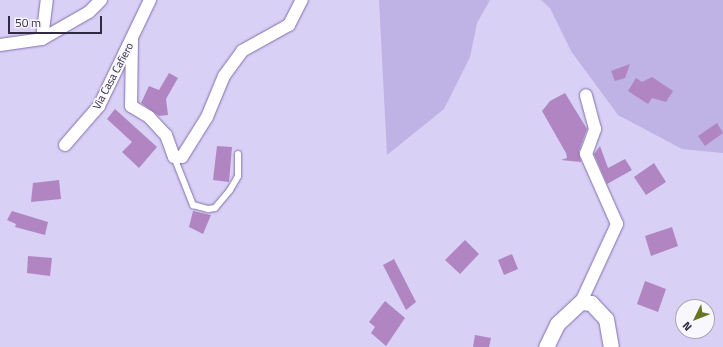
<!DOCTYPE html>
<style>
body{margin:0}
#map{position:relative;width:723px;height:347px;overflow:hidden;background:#d9d0f6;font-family:"Titillium Web",sans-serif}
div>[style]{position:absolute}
.green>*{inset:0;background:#bfb2e4}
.building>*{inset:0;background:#b085c1}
.roads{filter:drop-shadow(0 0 1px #8171aa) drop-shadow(0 0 1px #8171aa)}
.service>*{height:6px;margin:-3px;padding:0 3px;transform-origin:3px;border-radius:3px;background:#fff}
.minor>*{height:12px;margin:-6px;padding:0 6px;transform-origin:6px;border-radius:6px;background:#fff}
.tertiary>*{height:15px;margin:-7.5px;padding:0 7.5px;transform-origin:7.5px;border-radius:7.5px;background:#fff}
span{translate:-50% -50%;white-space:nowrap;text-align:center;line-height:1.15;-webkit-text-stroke:3px #f8f7fd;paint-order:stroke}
.street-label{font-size:11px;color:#302941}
.north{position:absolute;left:675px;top:299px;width:40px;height:40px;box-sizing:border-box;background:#f8f7fd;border:1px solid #a8a5b2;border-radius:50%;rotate:227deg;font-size:11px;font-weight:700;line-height:16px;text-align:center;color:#302941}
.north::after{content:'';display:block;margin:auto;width:14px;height:18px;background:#6a7520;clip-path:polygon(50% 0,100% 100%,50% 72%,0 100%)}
.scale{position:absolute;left:8px;top:16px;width:94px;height:18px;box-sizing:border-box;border:2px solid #302941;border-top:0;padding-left:5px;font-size:12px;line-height:14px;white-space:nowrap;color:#302941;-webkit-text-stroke:3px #f8f7fd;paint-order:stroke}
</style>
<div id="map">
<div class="green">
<div style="clip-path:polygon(379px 0,490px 0,477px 23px,470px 57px,444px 109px,387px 155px)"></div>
<div style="clip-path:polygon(541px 0,723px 0,723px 153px,682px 149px,618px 115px,571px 51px,550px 8px)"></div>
</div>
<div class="building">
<div style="clip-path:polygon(630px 64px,625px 78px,615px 81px,611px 71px)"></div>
<div style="clip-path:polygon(169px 73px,178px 78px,166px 99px,168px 115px,159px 116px,141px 103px,149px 86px,159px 90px)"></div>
<div style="clip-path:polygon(652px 77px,673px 91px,666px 102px,652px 98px,648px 104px,628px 91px,636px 78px,642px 82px)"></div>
<div style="clip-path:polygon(565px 93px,587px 129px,579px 151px,581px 162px,561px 160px,567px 158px,566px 153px,542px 111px,550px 101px)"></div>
<div style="clip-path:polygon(115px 109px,157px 147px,139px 168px,122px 152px,132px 142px,107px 119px)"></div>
<div style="clip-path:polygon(717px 123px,723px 133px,705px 146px,698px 136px)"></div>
<div style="clip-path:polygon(217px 146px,232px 147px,229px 182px,213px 180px)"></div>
<div style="clip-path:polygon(600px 146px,608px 168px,625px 159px,632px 170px,607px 184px,594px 154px)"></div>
<div style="clip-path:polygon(654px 163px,666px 182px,646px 195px,634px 177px)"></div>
<div style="clip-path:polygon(59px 180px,61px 199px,31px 202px,33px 183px)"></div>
<div style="clip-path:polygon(12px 211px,48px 222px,45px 235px,15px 227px,16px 224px,7px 220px)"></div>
<div style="clip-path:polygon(193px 211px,211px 215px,203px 234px,189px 227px)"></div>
<div style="clip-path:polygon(672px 227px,678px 246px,651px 256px,645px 236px)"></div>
<div style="clip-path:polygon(465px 240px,479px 254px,460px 274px,445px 260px)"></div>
<div style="clip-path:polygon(512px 254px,518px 269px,504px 275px,498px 260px)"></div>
<div style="clip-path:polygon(28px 256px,52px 258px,50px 276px,27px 273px)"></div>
<div style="clip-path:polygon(394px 259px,416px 302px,406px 310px,383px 265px)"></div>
<div style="clip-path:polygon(645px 281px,666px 289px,658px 312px,637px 304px)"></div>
<div style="clip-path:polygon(385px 301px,405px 318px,386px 346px,371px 333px,375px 327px,369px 322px)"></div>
<div style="clip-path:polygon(475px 335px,491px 338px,489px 347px,473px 347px)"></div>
</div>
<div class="roads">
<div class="service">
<div style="left:174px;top:157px;width:52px;rotate:68.4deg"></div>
<div style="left:193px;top:205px;width:16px;rotate:15deg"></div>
<div style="left:208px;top:209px;width:7px;rotate:-8deg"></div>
<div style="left:215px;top:208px;width:23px;rotate:-50deg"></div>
<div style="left:230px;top:190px;width:16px;rotate:-60deg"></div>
<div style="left:238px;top:176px;width:22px;rotate:-90deg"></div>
</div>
<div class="minor">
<div style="left:132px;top:38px;width:68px;rotate:90.8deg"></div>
<div style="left:131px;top:106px;width:21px;rotate:31deg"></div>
<div style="left:149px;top:117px;width:25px;rotate:47deg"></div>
<div style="left:166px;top:135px;width:23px;rotate:70deg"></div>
<div style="left:174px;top:157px;width:8px"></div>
<div style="left:182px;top:157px;width:47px;rotate:-58deg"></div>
<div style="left:207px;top:117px;width:44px;rotate:-67.5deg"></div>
<div style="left:224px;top:76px;width:31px;rotate:-54deg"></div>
<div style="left:242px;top:51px;width:54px;rotate:-29deg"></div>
<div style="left:289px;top:25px;width:28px;rotate:-63deg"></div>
<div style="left:42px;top:39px;width:39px;rotate:-83deg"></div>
<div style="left:0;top:45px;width:42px;rotate:-8.1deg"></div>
<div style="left:42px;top:39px;width:54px;rotate:-29.9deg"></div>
<div style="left:89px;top:12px;width:17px;rotate:-45deg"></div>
<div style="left:65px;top:145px;width:52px;rotate:-48.9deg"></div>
<div style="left:99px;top:106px;width:118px;rotate:-64.3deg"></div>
<div style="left:581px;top:302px;width:86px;rotate:-65.2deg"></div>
<div style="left:617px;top:224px;width:77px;rotate:-113.9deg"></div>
<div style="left:586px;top:154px;width:27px;rotate:-70deg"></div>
<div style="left:595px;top:129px;width:35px;rotate:-105deg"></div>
</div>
<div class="tertiary">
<div style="left:546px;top:347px;width:25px;rotate:-64deg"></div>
<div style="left:557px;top:324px;width:33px;rotate:-43deg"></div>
<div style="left:581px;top:302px;width:10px;rotate:6deg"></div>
<div style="left:591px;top:303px;width:22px;rotate:47deg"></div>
<div style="left:606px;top:319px;width:28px;rotate:80deg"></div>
</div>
</div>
<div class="street-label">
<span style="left:113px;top:76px;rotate:-62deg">Via Casa Cafiero</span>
</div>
<div class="north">N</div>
<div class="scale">50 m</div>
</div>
